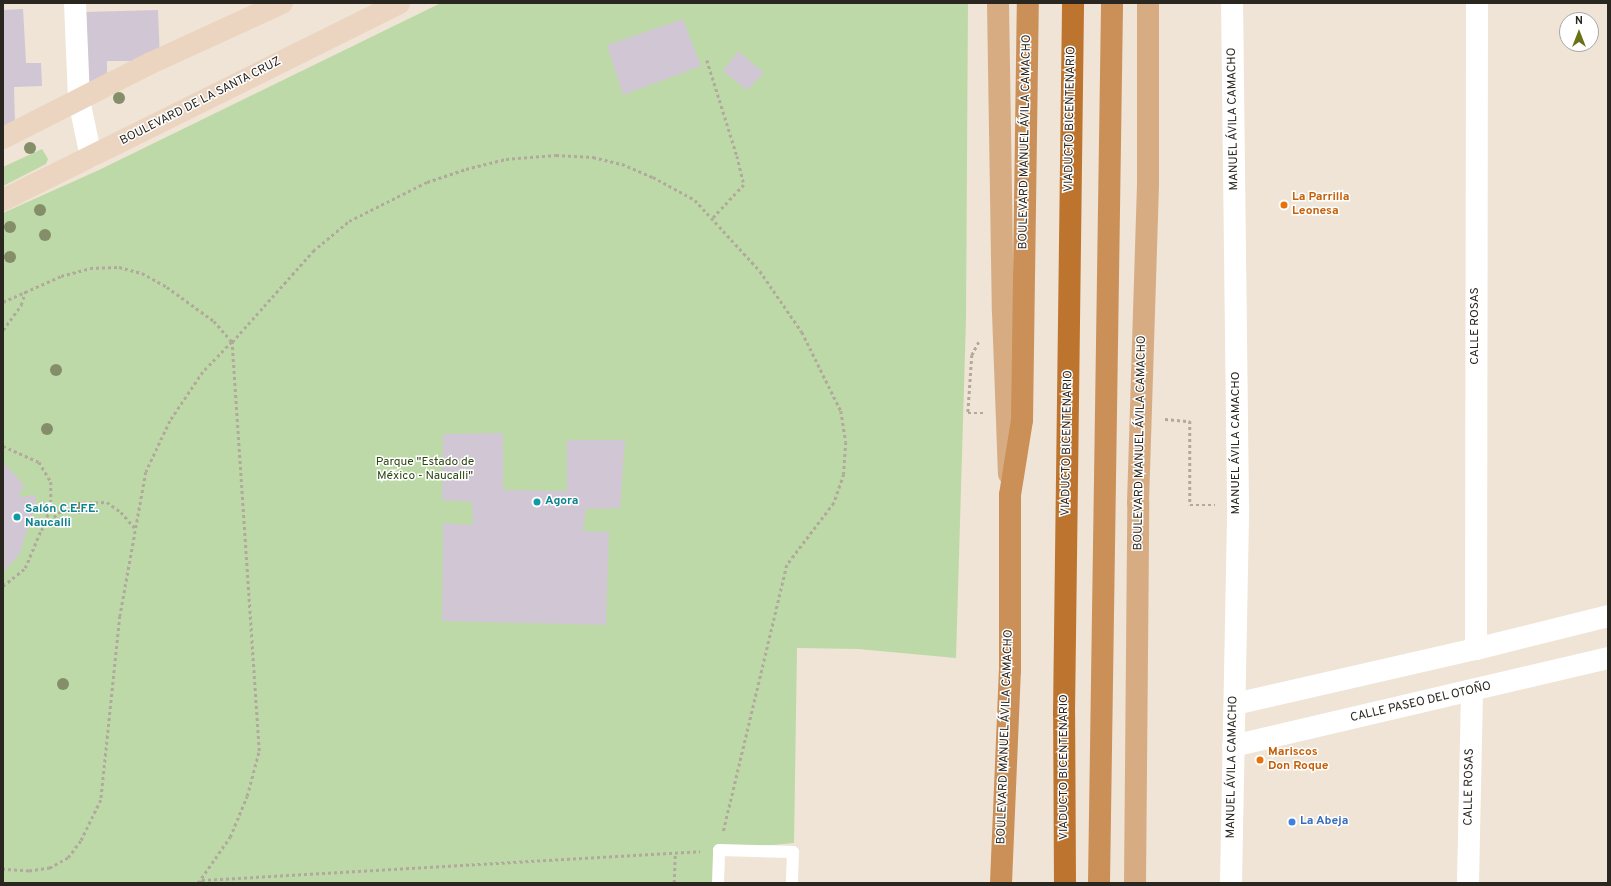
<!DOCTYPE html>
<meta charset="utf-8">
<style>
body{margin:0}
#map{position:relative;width:1611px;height:886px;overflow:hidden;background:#efe4d5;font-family:Overpass,sans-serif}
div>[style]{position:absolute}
.green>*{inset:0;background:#bdd9a7}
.building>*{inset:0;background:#d1c6d3}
.path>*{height:2.5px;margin-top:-1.25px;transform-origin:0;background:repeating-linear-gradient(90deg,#b2a99d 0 3px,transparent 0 6px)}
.service>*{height:12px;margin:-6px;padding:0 6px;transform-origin:6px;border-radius:6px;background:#fff}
.minor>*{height:22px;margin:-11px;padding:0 11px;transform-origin:11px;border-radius:11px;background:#fff}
.tertiary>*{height:22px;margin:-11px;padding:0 11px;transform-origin:11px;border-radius:11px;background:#fff}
.secondary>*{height:22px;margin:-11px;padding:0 11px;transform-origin:11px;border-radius:11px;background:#ebd5c0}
.primary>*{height:22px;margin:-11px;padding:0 11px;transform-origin:11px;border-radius:11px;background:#d7ac82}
.trunk>*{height:22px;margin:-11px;padding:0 11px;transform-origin:11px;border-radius:11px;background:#ca9058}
.motorway>*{height:22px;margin:-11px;padding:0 11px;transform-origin:11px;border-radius:11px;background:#bd742e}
.trees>*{width:12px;height:12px;margin:-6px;border-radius:50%;background:#848e69}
.dots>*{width:11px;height:11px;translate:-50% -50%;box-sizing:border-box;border:2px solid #fff;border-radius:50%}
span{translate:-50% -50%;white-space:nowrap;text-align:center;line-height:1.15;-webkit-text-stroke:3px #fff;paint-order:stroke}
.street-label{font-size:12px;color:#2a2620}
.food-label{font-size:12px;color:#c56008;font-weight:700}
.left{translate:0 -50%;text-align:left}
.park-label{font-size:12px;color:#2d4710}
.culture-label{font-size:12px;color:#0d838f;font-weight:700}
.shop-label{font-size:12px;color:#366cbe;font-weight:700}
.frame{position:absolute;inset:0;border:4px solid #2a2620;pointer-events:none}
.north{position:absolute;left:1559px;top:12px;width:40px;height:40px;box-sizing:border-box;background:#fff;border:1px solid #aaa8a6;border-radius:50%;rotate:0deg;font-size:11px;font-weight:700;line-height:16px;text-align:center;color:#2a2620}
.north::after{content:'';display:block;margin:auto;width:14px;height:18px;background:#6a7219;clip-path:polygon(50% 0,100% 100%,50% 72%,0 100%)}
</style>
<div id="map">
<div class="green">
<div style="clip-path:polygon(441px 3px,968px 3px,966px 319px,956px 658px,858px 649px,797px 648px,794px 843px,720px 850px,718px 883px,3px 883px,3px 213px,99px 170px)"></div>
<div style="clip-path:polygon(42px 149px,48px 159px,46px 164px,3px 186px,3px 167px)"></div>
</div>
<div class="building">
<div style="clip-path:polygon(23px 9px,26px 63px,41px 63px,42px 86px,14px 87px,15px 125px,3px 131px,3px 10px)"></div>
<div style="clip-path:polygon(158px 10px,160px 61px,107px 61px,107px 85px,87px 86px,86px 12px)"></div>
<div style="clip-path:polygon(683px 19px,701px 66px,623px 95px,607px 45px)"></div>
<div style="clip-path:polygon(738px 51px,764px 73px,747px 90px,723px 71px)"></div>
<div style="clip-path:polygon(503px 433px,503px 490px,567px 491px,567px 440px,625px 440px,620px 508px,586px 509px,583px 531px,609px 532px,606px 625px,442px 621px,443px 523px,473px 525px,472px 502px,442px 500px,443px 434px)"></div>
<div style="clip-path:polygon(3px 462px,24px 485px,19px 495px,21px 497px,36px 495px,35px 507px,19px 555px,3px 572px)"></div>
</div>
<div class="path">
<div style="left:707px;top:60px;width:101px;rotate:72.6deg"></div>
<div style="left:737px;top:156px;width:30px;rotate:76deg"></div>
<div style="left:744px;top:185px;width:45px;rotate:133.2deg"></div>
<div style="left:3px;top:302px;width:64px;rotate:-24.1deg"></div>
<div style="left:61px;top:276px;width:30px;rotate:-15deg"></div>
<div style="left:90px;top:268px;width:29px;rotate:-2deg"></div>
<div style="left:119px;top:267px;width:24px;rotate:15deg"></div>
<div style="left:142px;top:273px;width:29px;rotate:29deg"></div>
<div style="left:167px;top:287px;width:58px;rotate:35.9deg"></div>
<div style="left:214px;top:321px;width:28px;rotate:49deg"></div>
<div style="left:232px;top:342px;width:42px;rotate:134deg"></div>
<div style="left:203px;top:372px;width:59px;rotate:124deg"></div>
<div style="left:170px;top:421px;width:56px;rotate:115.2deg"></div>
<div style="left:146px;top:472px;width:146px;rotate:100.2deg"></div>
<div style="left:120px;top:616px;width:185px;rotate:95.9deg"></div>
<div style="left:101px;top:800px;width:46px;rotate:116deg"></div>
<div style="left:81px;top:841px;width:21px;rotate:127deg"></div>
<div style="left:68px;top:858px;width:21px;rotate:151deg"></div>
<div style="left:50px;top:868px;width:21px;rotate:172deg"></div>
<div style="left:29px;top:871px;width:26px;rotate:-176deg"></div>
<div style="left:3px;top:330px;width:31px;rotate:-54deg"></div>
<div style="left:21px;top:305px;width:14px;rotate:-73deg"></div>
<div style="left:979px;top:342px;width:15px;rotate:118deg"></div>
<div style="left:972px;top:355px;width:58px;rotate:93.9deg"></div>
<div style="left:968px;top:413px;width:16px"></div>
<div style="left:1165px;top:419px;width:25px;rotate:5deg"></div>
<div style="left:1190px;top:421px;width:84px;rotate:90deg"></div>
<div style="left:1190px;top:505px;width:25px"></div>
<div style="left:3px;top:446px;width:39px;rotate:24deg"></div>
<div style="left:39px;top:462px;width:23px;rotate:59deg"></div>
<div style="left:51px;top:482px;width:27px;rotate:90deg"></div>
<div style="left:51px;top:509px;width:20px;rotate:117deg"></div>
<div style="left:3px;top:586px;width:28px;rotate:-39deg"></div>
<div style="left:25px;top:568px;width:41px;rotate:-67.2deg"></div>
<div style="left:41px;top:530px;width:24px;rotate:-45deg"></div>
<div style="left:58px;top:513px;width:21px;rotate:-28deg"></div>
<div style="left:77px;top:503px;width:30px;rotate:-2deg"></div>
<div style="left:107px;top:502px;width:17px;rotate:36deg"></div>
<div style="left:121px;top:512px;width:23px;rotate:49deg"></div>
<div style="left:198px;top:883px;width:56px;rotate:-55.2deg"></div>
<div style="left:230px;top:837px;width:44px;rotate:-67.5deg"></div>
<div style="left:247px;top:796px;width:47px;rotate:-75.1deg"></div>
<div style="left:259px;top:751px;width:410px;rotate:-93.8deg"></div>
<div style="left:232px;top:342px;width:122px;rotate:-48.3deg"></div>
<div style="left:313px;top:251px;width:47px;rotate:-39.8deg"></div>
<div style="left:349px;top:221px;width:87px;rotate:-26.6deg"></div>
<div style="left:427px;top:182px;width:41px;rotate:-18.4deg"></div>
<div style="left:466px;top:169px;width:41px;rotate:-14deg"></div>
<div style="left:506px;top:159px;width:50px;rotate:-4.6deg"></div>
<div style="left:556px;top:155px;width:37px;rotate:3deg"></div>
<div style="left:593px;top:157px;width:30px;rotate:14deg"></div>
<div style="left:622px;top:164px;width:34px;rotate:23deg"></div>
<div style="left:653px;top:177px;width:48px;rotate:28.7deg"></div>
<div style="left:695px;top:200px;width:96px;rotate:47.5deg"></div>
<div style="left:760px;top:271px;width:74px;rotate:55.5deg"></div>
<div style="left:802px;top:332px;width:88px;rotate:63.7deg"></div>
<div style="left:841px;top:411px;width:31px;rotate:81deg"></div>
<div style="left:846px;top:442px;width:32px;rotate:94deg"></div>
<div style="left:844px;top:474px;width:31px;rotate:109deg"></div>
<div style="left:834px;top:503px;width:78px;rotate:127.2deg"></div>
<div style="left:787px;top:565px;width:276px;rotate:103.4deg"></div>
<div style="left:202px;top:883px;width:3px;rotate:-90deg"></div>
<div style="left:202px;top:880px;width:499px;rotate:-3.3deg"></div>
<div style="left:674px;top:883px;width:30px;rotate:-88deg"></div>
</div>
<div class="service">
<div style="left:718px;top:883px;width:33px;rotate:-88deg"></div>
<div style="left:719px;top:850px;width:74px;rotate:1.5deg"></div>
<div style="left:793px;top:852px;width:31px;rotate:92deg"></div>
</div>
<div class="minor">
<div style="left:75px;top:3px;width:97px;rotate:87.6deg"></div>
<div style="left:79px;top:100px;width:58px;rotate:78.1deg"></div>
<div style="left:1476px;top:649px;width:646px;rotate:-89.91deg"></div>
<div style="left:1235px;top:704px;width:247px;rotate:-12.9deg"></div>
<div style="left:1476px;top:649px;width:136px;rotate:-14deg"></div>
<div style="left:1233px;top:746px;width:385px;rotate:-13.2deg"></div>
<div style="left:1468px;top:883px;width:192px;rotate:-88.8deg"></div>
</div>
<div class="tertiary">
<div style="left:1231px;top:883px;width:378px;rotate:-88.9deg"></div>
<div style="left:1238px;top:505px;width:502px;rotate:-90.68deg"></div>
</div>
<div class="secondary">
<div style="left:3px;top:138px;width:166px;rotate:-26.9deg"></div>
<div style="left:151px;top:63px;width:144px;rotate:-24.6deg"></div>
<div style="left:3px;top:200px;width:442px;rotate:-26.4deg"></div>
</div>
<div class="primary">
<div style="left:998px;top:3px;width:309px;rotate:89.1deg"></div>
<div style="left:1003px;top:312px;width:162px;rotate:87.9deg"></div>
<div style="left:1135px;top:883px;width:380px;rotate:-89.5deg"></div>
<div style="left:1138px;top:503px;width:319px;rotate:-88.2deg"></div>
<div style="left:1148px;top:184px;width:181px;rotate:-90deg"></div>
</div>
<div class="trunk">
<div style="left:1001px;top:883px;width:212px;rotate:-87.6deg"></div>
<div style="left:1010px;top:671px;width:176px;rotate:-90deg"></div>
<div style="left:1010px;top:495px;width:76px;rotate:-80.9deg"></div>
<div style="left:1022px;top:420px;width:417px;rotate:-89.2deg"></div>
<div style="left:1099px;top:883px;width:880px;rotate:-89.15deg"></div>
</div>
<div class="motorway">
<div style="left:1065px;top:883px;width:169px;rotate:-90.3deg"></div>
<div style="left:1064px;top:714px;width:711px;rotate:-89.27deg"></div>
</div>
<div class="trees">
<div style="left:119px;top:98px"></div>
<div style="left:30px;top:148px"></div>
<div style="left:40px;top:210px"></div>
<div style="left:10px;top:227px"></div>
<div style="left:45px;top:235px"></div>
<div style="left:10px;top:257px"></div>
<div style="left:56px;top:370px"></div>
<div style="left:47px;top:429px"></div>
<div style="left:80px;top:508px"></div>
<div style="left:63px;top:684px"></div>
</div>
<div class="dots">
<div style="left:1284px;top:205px;background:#e8710a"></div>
<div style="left:537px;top:502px;background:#0f9aa8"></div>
<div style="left:17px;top:517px;background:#0f9aa8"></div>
<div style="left:1260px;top:760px;background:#e8710a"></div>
<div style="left:1292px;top:822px;background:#3f7fe0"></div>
</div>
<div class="street-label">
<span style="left:201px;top:102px;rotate:-27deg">BOULEVARD DE LA SANTA CRUZ</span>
<span style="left:1071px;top:119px;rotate:-89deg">VIADUCTO BICENTENARIO</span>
<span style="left:1234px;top:119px;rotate:-91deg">MANUEL ÁVILA CAMACHO</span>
<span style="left:1026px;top:142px;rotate:-89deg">BOULEVARD MANUEL ÁVILA CAMACHO</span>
<span style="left:1476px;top:326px;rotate:-90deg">CALLE ROSAS</span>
<span style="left:1068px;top:443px;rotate:-89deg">VIADUCTO BICENTENARIO</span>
<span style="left:1141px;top:443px;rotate:-89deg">BOULEVARD MANUEL ÁVILA CAMACHO</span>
<span style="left:1237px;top:443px;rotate:-90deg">MANUEL ÁVILA CAMACHO</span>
<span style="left:1421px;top:703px;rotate:-13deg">CALLE PASEO DEL OTOÑO</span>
<span style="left:1006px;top:737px;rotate:-88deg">BOULEVARD MANUEL ÁVILA CAMACHO</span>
<span style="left:1065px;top:767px;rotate:-90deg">VIADUCTO BICENTENARIO</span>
<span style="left:1233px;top:767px;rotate:-89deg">MANUEL ÁVILA CAMACHO</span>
<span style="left:1470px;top:787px;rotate:-89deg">CALLE ROSAS</span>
</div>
<div class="food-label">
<span class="left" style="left:1292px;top:205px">La Parrilla<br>Leonesa</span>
<span class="left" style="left:1268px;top:760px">Mariscos<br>Don Roque</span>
</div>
<div class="park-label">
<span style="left:425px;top:470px">Parque "Estado de<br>México - Naucalli"</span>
</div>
<div class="culture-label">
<span class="left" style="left:545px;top:502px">Agora</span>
<span class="left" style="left:25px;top:517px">Salón C.E.F.E.<br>Naucalli</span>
</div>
<div class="shop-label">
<span class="left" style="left:1300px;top:822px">La Abeja</span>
</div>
<div class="frame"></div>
<div class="north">N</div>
</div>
